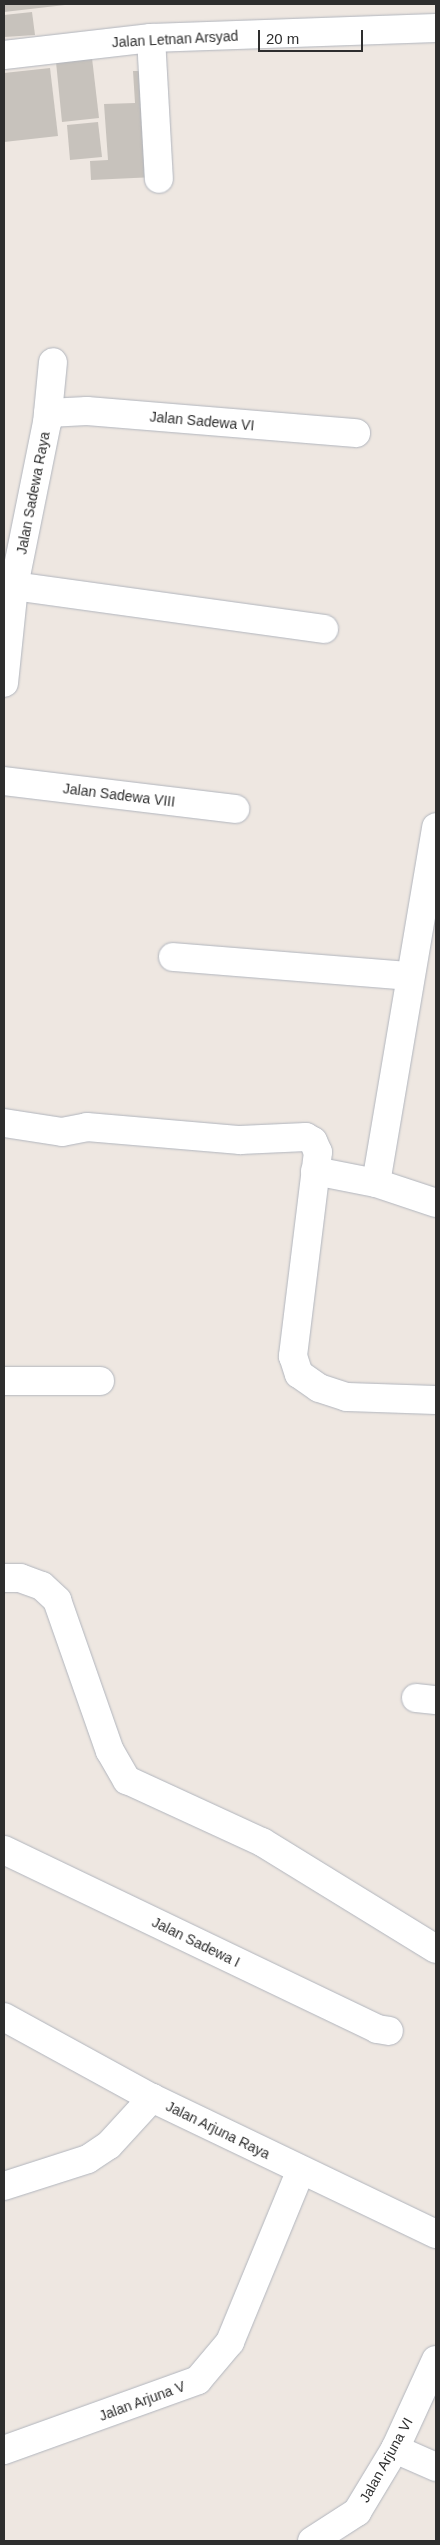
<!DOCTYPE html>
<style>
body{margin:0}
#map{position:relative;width:440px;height:2545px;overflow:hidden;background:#eee7e1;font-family:Helvetica,sans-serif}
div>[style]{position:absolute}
.building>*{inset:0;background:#c7c2bc}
.roads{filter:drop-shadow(0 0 1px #b1b5bd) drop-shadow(0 0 1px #b1b5bd)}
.minor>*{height:28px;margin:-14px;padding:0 14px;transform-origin:14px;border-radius:14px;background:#fff}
span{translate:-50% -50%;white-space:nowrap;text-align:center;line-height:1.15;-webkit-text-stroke:4px #fff;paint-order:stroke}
.street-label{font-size:14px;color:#2e2e2e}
.frame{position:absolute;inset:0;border:5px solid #2e2e2e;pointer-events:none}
.scale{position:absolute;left:258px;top:30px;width:105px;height:22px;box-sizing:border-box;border:2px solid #2e2e2e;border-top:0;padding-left:6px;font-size:15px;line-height:18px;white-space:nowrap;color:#2e2e2e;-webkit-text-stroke:4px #fff;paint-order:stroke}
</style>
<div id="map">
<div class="building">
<div style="clip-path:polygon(4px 4px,65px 4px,65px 5px,4px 12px)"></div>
<div style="clip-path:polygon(32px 12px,35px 35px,4px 37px,4px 15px)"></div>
<div style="clip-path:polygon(92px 58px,99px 118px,62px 122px,56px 62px)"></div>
<div style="clip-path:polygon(50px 68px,58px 136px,4px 142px,4px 73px)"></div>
<div style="clip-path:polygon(133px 71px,150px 71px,155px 177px,91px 180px,90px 161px,108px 160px,104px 104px,135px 103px)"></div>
<div style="clip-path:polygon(98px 122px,102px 157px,70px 160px,67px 125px)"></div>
</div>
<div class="roads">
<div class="minor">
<div style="left:151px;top:38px;width:141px;rotate:86.8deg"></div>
<div style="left:4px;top:55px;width:148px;rotate:-6.6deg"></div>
<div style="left:151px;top:38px;width:285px;rotate:-2deg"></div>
<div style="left:48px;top:413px;width:39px;rotate:-3deg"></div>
<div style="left:87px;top:411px;width:270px;rotate:4.7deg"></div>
<div style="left:14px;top:586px;width:313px;rotate:7.9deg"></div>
<div style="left:4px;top:683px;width:98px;rotate:-84.1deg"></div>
<div style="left:14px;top:586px;width:166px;rotate:-78.6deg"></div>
<div style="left:47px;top:423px;width:61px;rotate:-84.4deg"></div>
<div style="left:4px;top:781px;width:233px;rotate:6.9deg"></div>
<div style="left:173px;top:957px;width:237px;rotate:4.6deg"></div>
<div style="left:4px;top:1123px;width:59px;rotate:8.8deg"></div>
<div style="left:62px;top:1132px;width:25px;rotate:-11deg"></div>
<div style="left:87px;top:1127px;width:154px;rotate:4.9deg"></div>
<div style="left:240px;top:1140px;width:66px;rotate:-2.6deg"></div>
<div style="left:306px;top:1137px;width:8px;rotate:30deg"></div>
<div style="left:313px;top:1141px;width:12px;rotate:66deg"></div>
<div style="left:318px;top:1152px;width:206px;rotate:97deg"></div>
<div style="left:293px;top:1356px;width:19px;rotate:72deg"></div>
<div style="left:299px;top:1374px;width:24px;rotate:35deg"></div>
<div style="left:319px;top:1388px;width:29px;rotate:18deg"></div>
<div style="left:347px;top:1397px;width:89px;rotate:1.9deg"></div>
<div style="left:315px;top:1171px;width:62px;rotate:11.1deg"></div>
<div style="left:376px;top:1183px;width:63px;rotate:18.4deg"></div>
<div style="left:376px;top:1183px;width:361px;rotate:-80.4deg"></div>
<div style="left:4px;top:1381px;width:96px"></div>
<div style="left:4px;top:1578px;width:16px"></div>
<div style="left:20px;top:1578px;width:23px;rotate:20deg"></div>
<div style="left:42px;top:1586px;width:21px;rotate:43deg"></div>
<div style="left:57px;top:1600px;width:160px;rotate:70.7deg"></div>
<div style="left:110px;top:1751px;width:34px;rotate:60deg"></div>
<div style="left:127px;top:1780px;width:149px;rotate:24.7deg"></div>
<div style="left:262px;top:1842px;width:204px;rotate:31.6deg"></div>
<div style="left:416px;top:1698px;width:20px;rotate:6deg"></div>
<div style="left:4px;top:1850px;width:414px;rotate:25.6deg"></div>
<div style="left:377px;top:2029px;width:12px;rotate:9deg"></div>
<div style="left:4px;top:2017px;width:169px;rotate:28.7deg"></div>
<div style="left:152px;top:2098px;width:315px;rotate:25.6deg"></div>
<div style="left:4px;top:2186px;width:88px;rotate:-17.8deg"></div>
<div style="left:88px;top:2159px;width:25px;rotate:-34deg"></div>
<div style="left:109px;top:2145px;width:64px;rotate:-47.5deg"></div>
<div style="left:395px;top:2449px;width:45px;rotate:23.7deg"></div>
<div style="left:4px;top:2450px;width:206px;rotate:-19.8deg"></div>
<div style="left:198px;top:2380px;width:50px;rotate:-49.9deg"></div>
<div style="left:230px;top:2342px;width:186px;rotate:-67.6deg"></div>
<div style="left:312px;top:2541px;width:54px;rotate:-32.8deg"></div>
<div style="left:357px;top:2512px;width:74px;rotate:-58.9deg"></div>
<div style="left:395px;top:2449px;width:98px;rotate:-65.3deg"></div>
</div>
</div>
<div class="street-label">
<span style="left:175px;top:39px;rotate:-3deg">Jalan Letnan Arsyad</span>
<span style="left:202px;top:421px;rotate:5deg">Jalan Sadewa VI</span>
<span style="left:33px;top:493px;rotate:-79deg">Jalan Sadewa Raya</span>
<span style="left:119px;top:795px;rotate:7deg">Jalan Sadewa VIII</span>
<span style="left:196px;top:1942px;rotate:26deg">Jalan Sadewa I</span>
<span style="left:218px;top:2130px;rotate:26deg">Jalan Arjuna Raya</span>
<span style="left:142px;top:2401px;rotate:-20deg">Jalan Arjuna V</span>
<span style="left:386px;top:2460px;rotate:-61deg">Jalan Arjuna VI</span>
</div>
<div class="frame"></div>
<div class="scale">20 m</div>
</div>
